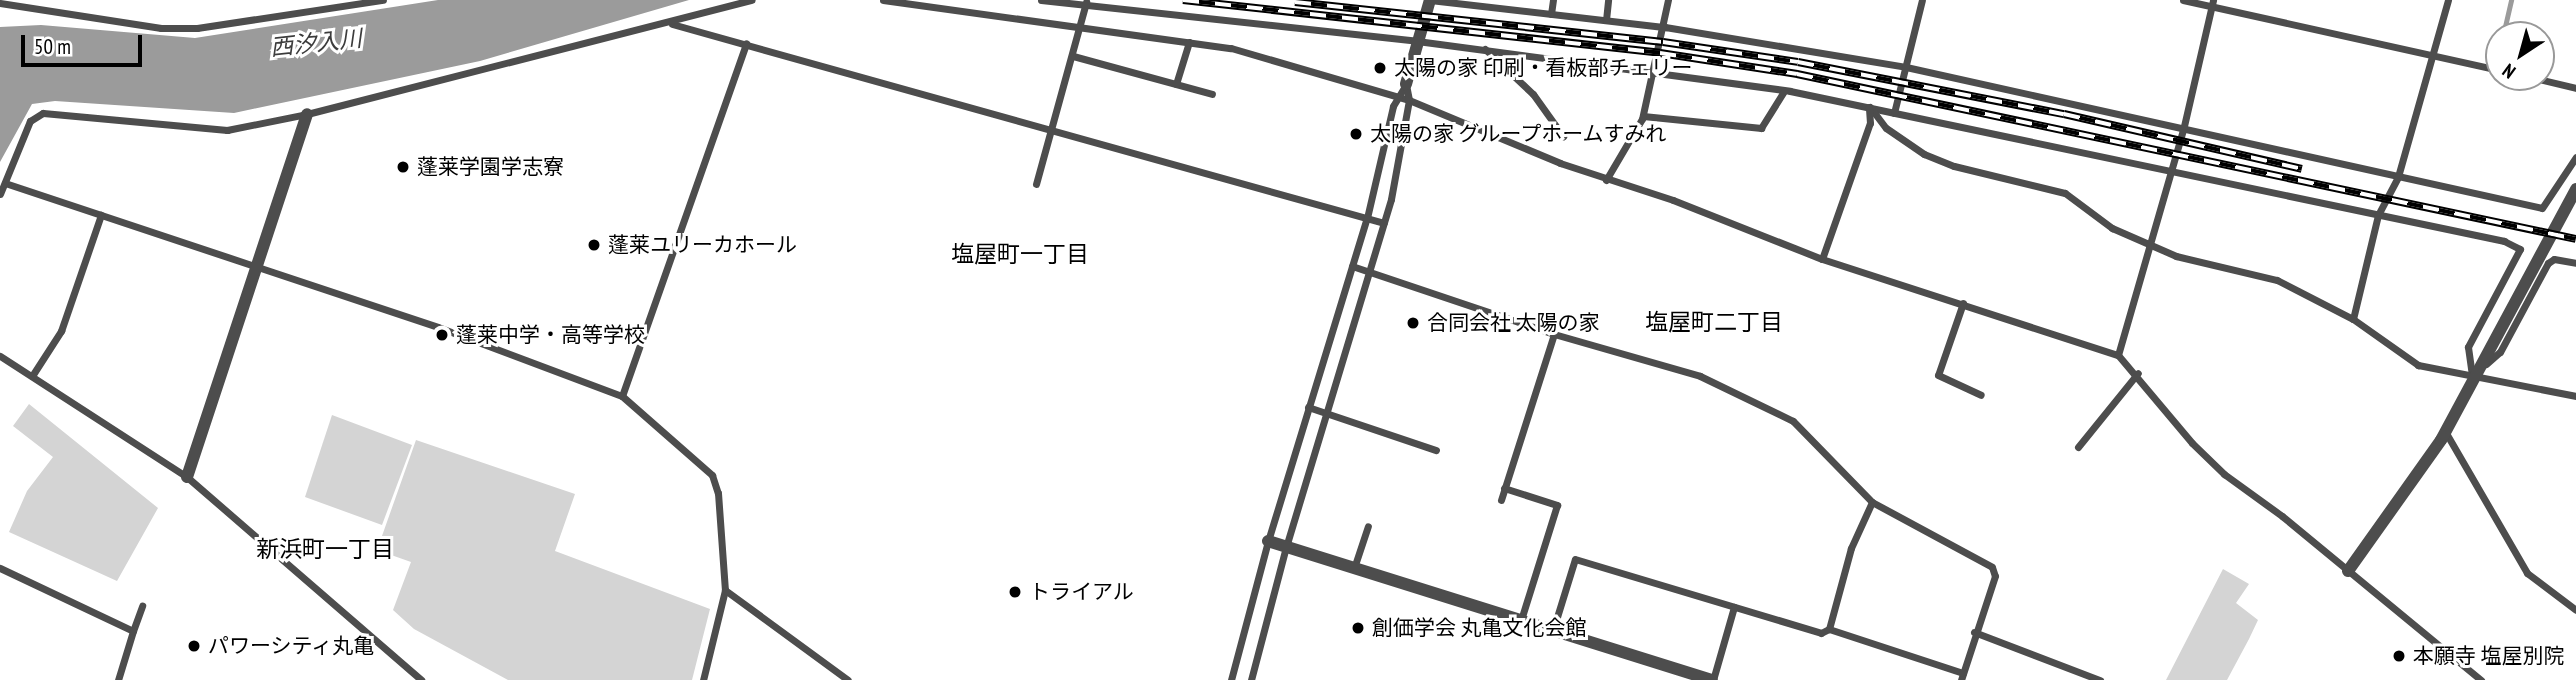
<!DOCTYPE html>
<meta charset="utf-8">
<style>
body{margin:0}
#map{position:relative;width:2576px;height:680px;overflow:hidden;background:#fff;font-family:"PT Sans Narrow","Noto Sans JP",sans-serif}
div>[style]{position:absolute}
.green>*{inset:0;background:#d4d4d4}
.water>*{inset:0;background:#9b9b9b}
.stream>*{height:5px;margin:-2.5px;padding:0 2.5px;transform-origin:2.5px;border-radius:2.5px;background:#9b9b9b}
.minor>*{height:7px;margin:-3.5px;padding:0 3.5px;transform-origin:3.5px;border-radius:3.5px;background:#4d4d4d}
.tertiary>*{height:12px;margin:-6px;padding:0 6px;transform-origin:6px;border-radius:6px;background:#4d4d4d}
.rail>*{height:8px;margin-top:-4px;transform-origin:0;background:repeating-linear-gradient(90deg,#fff 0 16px,#000 0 32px);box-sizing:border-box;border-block:2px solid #000}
.dots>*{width:19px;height:19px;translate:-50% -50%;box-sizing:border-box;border:4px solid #fff;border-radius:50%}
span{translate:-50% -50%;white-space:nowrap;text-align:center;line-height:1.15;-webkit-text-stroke:6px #fff;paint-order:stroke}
.poi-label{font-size:21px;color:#000}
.left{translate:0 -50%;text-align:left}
.water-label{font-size:23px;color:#3c3c3c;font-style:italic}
.neighbourhood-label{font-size:23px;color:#000}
.north{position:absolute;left:2485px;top:21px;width:70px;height:70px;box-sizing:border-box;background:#fff;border:2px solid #999;border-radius:50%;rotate:216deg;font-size:19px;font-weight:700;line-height:28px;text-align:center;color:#000}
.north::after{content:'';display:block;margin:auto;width:24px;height:32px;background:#000;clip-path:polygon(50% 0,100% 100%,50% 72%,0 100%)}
.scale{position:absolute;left:21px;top:35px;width:121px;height:32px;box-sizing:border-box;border:4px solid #000;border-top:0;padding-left:9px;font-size:21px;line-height:24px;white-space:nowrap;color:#000;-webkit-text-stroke:5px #fff;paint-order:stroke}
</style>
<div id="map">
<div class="green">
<div style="clip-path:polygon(29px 404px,158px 508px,117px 581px,9px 532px,27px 491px,53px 457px,13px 426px)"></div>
<div style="clip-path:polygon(332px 415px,412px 445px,382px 525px,305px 497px)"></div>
<div style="clip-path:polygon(416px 440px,575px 494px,555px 551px,710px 609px,692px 680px,508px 680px,414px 629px,393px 610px,411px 562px,377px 550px)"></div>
<div style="clip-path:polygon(2223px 569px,2249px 584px,2236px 603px,2258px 620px,2249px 639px,2227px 680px,2166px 680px)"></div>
</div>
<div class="water">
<div style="clip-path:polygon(438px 0,689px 0,480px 61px,234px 113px,55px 101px,32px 104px,0 162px,0 27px,41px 25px,195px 38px)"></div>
</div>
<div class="stream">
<div style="left:2503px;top:35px;width:36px;rotate:-77deg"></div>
<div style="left:2497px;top:62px;width:8px;rotate:-76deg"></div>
</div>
<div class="minor">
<div style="left:883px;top:0;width:351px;rotate:7.9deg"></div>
<div style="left:1231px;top:48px;width:185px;rotate:16.3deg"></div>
<div style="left:1409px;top:100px;width:164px;rotate:22.6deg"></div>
<div style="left:1560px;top:163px;width:119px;rotate:18.1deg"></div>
<div style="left:1673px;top:200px;width:160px;rotate:21.6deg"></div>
<div style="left:1822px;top:259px;width:311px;rotate:18deg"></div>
<div style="left:2118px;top:355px;width:115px;rotate:49.9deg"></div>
<div style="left:2192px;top:443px;width:45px;rotate:44.1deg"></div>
<div style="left:2224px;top:474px;width:72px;rotate:35.9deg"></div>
<div style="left:2282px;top:516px;width:258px;rotate:39.5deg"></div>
<div style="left:1041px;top:0;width:378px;rotate:6.2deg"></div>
<div style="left:1417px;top:41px;width:376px;rotate:7.6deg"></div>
<div style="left:1790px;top:91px;width:730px;rotate:11.86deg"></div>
<div style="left:2504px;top:241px;width:18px;rotate:27deg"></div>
<div style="left:2520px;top:249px;width:111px;rotate:118deg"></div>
<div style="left:2468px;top:347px;width:30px;rotate:82deg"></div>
<div style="left:1430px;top:0;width:237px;rotate:6.6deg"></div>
<div style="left:1665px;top:27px;width:244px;rotate:9.4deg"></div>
<div style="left:1906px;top:67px;width:651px;rotate:12.5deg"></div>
<div style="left:2542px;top:208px;width:61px;rotate:-56.3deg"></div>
<div style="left:2183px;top:0;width:324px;rotate:12.5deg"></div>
<div style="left:2448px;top:0;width:184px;rotate:105.8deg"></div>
<div style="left:2398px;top:177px;width:43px;rotate:117.8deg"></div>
<div style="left:2378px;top:215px;width:107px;rotate:103.5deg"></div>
<div style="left:2353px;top:319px;width:80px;rotate:35.3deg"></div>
<div style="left:2418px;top:365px;width:161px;rotate:11.1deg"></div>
<div style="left:0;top:3px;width:163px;rotate:8.8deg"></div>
<div style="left:161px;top:28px;width:36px"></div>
<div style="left:197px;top:28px;width:188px;rotate:-8.6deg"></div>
<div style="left:1551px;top:14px;width:14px;rotate:-82deg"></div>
<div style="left:1606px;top:20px;width:20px;rotate:-84deg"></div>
<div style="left:672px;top:24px;width:739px;rotate:15.62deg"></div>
<div style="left:1485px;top:49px;width:66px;rotate:43.2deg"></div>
<div style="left:1533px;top:94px;width:52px;rotate:54.5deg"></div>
<div style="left:1073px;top:56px;width:144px;rotate:15.3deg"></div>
<div style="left:2530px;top:77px;width:47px;rotate:13.4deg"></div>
<div style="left:1176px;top:84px;width:44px;rotate:-72.8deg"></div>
<div style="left:1870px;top:107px;width:26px;rotate:53deg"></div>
<div style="left:1886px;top:128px;width:46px;rotate:34.4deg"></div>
<div style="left:1924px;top:154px;width:32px;rotate:22deg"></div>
<div style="left:1954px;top:166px;width:114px;rotate:13.7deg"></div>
<div style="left:2065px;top:193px;width:59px;rotate:36.7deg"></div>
<div style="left:2112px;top:228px;width:70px;rotate:23.6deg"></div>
<div style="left:2176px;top:256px;width:104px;rotate:13.4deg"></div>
<div style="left:2277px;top:280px;width:85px;rotate:27.2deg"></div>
<div style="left:1894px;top:113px;width:116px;rotate:-76.1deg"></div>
<div style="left:1643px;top:116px;width:119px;rotate:5.8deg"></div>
<div style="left:1761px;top:128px;width:44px;rotate:-58.1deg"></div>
<div style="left:1606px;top:180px;width:71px;rotate:-59.5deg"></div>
<div style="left:1642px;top:119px;width:122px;rotate:-77.7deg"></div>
<div style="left:5px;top:183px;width:456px;rotate:18.4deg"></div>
<div style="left:438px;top:327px;width:197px;rotate:20.6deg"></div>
<div style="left:622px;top:396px;width:120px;rotate:41.3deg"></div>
<div style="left:712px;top:475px;width:19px;rotate:72deg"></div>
<div style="left:718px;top:493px;width:97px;rotate:85.9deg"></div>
<div style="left:725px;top:590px;width:93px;rotate:103.7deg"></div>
<div style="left:1036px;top:184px;width:189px;rotate:-74.6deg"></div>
<div style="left:0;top:194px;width:79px;rotate:-67.7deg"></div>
<div style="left:30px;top:121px;width:15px;rotate:-32deg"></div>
<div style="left:43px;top:113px;width:185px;rotate:5.3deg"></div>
<div style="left:227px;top:130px;width:82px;rotate:-11.3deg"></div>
<div style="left:307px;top:114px;width:459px;rotate:-14.4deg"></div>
<div style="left:1822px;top:259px;width:144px;rotate:-70.6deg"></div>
<div style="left:1870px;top:123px;width:16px;rotate:-94deg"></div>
<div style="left:1352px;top:266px;width:213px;rotate:18.6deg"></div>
<div style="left:1554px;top:334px;width:152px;rotate:16deg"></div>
<div style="left:1700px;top:376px;width:103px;rotate:25.8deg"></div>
<div style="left:1793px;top:421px;width:113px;rotate:45.7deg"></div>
<div style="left:1872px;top:502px;width:136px;rotate:28.4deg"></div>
<div style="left:1992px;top:567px;width:9px;rotate:72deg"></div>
<div style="left:1995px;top:576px;width:109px;rotate:108.1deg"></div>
<div style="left:1963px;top:303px;width:76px;rotate:109.1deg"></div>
<div style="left:1938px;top:375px;width:47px;rotate:24.9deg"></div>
<div style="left:2118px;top:355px;width:238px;rotate:-73.9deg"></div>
<div style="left:2184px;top:126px;width:129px;rotate:-77deg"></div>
<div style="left:0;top:356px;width:223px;rotate:32.9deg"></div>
<div style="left:187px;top:477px;width:310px;rotate:40.9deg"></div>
<div style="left:2486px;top:364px;width:18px;rotate:-41deg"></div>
<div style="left:2500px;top:352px;width:101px;rotate:-61.7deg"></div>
<div style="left:2548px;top:263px;width:7px;rotate:-34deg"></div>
<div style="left:2554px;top:259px;width:22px;rotate:10deg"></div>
<div style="left:32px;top:376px;width:54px;rotate:-57.2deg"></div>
<div style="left:61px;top:331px;width:123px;rotate:-71deg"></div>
<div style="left:622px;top:396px;width:374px;rotate:-70.6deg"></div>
<div style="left:1308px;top:407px;width:135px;rotate:18.6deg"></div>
<div style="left:2446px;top:433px;width:162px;rotate:59.9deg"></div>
<div style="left:2527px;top:573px;width:61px;rotate:37.1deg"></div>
<div style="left:2078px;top:447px;width:95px;rotate:-51deg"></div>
<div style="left:1504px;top:488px;width:56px;rotate:17.8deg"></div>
<div style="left:1557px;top:505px;width:121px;rotate:107.4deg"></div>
<div style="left:1501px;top:500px;width:174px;rotate:-72.3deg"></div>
<div style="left:1872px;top:502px;width:51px;rotate:114.5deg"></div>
<div style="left:1851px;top:548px;width:84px;rotate:105.2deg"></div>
<div style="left:1829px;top:629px;width:141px;rotate:18.2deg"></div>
<div style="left:0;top:568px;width:147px;rotate:25.3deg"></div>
<div style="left:133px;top:631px;width:51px;rotate:107deg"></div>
<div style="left:1354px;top:568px;width:44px;rotate:-71.6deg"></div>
<div style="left:725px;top:590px;width:152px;rotate:36.2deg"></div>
<div style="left:1553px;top:630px;width:74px;rotate:-72.8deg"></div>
<div style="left:1575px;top:559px;width:257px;rotate:16.7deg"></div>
<div style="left:1821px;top:633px;width:9px;rotate:-27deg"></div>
<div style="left:133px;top:631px;width:27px;rotate:-70deg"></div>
<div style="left:1974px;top:632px;width:135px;rotate:20.9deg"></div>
<div style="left:1231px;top:680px;width:144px;rotate:-75.1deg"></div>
<div style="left:1268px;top:541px;width:338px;rotate:-73deg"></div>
<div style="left:1367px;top:218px;width:115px;rotate:-76.9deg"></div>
<div style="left:1393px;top:106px;width:26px;rotate:-59deg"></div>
<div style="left:1251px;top:680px;width:138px;rotate:-75.3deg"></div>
<div style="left:1286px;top:547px;width:363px;rotate:-73.2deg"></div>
<div style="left:1391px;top:199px;width:101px;rotate:-79.7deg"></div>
<div style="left:1409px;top:100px;width:15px;rotate:-101deg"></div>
<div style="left:1713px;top:680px;width:76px;rotate:-74deg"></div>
</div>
<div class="tertiary">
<div style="left:1406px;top:84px;width:87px;rotate:-74.1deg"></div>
<div style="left:187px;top:477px;width:382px;rotate:-71.7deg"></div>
<div style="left:1268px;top:541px;width:465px;rotate:17.4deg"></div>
<div style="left:2348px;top:571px;width:161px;rotate:-54.6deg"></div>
<div style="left:2441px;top:440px;width:285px;rotate:-61.7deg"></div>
</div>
<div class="rail">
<div style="left:1183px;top:0;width:480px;rotate:6.3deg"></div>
<div style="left:1660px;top:53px;width:139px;rotate:8.7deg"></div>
<div style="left:1797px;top:74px;width:796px;rotate:11.96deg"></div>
<div style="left:1295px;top:2px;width:370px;rotate:6.2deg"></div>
<div style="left:1663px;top:42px;width:136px;rotate:8.4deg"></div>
<div style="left:1798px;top:62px;width:271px;rotate:11.1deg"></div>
<div style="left:2064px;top:114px;width:244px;rotate:13deg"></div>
</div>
<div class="dots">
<div style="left:1380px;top:68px;background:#000"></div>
<div style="left:1356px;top:134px;background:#000"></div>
<div style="left:403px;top:167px;background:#000"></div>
<div style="left:594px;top:245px;background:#000"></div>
<div style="left:1413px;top:323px;background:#000"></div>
<div style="left:442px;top:335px;background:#000"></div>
<div style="left:1015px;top:592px;background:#000"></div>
<div style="left:1358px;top:628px;background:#000"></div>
<div style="left:194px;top:646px;background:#000"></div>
<div style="left:2399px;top:656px;background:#000"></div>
</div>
<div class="poi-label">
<span class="left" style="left:1394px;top:68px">太陽の家 印刷・看板部チェリー</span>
<span class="left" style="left:1370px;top:134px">太陽の家 グループホームすみれ</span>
<span class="left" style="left:417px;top:167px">蓬莱学園学志寮</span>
<span class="left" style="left:608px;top:245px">蓬莱ユリーカホール</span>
<span class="left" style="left:1427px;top:323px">合同会社 太陽の家</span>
<span class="left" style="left:456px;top:335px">蓬莱中学・高等学校</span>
<span class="left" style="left:1029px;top:592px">トライアル</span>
<span class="left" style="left:1372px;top:628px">創価学会 丸亀文化会館</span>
<span class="left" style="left:208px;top:646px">パワーシティ丸亀</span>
<span class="left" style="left:2413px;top:656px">本願寺 塩屋別院</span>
</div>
<div class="water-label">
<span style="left:316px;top:43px;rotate:-6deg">西汐入川</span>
</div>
<div class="neighbourhood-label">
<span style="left:1020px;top:254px">塩屋町一丁目</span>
<span style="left:1714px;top:322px">塩屋町二丁目</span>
<span style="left:325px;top:549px">新浜町一丁目</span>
</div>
<div class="north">N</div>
<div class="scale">50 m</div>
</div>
